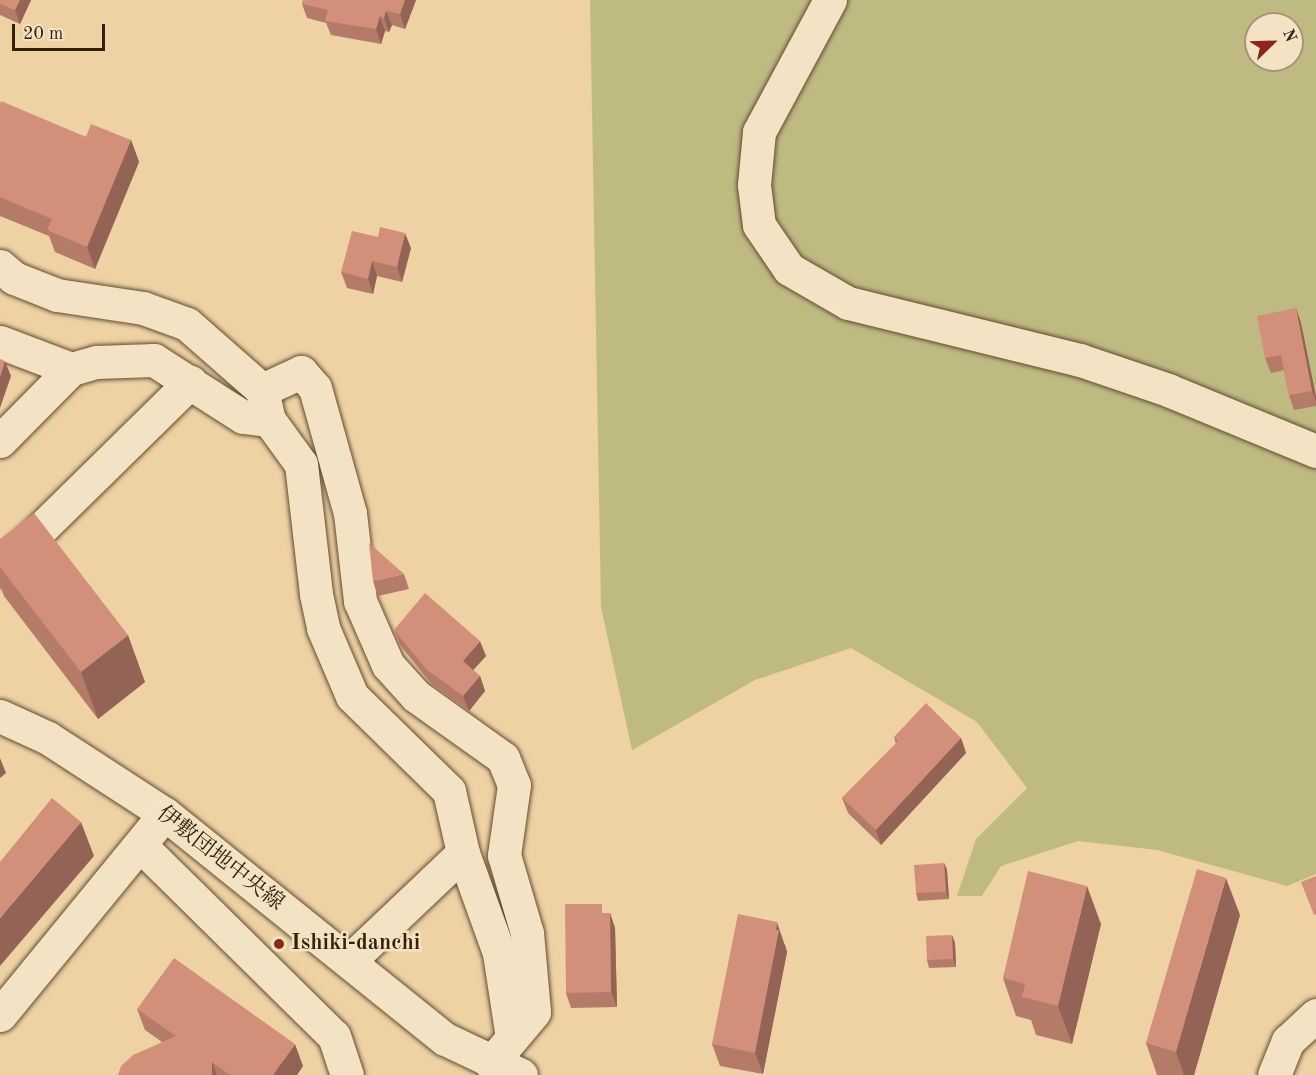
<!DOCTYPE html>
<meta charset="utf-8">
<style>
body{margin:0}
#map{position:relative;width:1316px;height:1075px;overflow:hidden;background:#eed2a4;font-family:"Old Standard TT","Noto Serif JP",serif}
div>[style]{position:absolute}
.green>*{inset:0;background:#beba82}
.roads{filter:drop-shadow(0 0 2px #624d30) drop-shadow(0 0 2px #624d30)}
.minor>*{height:33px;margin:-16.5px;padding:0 16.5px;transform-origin:16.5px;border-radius:16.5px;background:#f4e2c4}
.tertiary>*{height:33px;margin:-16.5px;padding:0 16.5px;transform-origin:16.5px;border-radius:16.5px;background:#f4e2c4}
.wall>*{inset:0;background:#b57b69}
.shaded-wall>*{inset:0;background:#936455}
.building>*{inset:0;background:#d28f7a}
.dots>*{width:16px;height:16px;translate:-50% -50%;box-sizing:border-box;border:3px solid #f4e2c4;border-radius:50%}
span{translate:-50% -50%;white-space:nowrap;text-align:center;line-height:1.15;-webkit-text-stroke:5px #f4e2c4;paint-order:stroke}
.street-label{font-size:22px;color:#34210a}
.poi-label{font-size:22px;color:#34210a;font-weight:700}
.left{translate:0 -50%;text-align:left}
.north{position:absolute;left:1244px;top:12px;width:60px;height:60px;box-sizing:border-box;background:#f4e2c4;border:2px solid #a7957a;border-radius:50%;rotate:67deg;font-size:16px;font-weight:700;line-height:24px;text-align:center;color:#34210a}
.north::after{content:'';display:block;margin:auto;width:21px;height:27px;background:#8f2418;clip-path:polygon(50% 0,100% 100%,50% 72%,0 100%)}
.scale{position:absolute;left:12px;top:24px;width:93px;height:27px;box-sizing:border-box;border:3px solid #34210a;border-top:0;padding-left:8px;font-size:18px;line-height:21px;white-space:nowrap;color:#34210a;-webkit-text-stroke:4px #f4e2c4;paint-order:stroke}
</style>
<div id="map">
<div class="green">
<div style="clip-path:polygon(evenodd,590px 0,1316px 0,1316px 874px,1287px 886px,1157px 850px,1078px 841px,1001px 866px,982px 896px,957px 896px,976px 839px,1027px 788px,977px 722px,851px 648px,755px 680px,632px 750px,601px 607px,590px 0,1256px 24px,1292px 24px,1292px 60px,1256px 60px,1256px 24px)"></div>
</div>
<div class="roads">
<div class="minor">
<div style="left:0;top:266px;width:18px;rotate:41deg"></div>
<div style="left:14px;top:278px;width:46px;rotate:21.6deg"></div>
<div style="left:57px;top:295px;width:87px;rotate:8.6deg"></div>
<div style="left:143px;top:308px;width:47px;rotate:20deg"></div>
<div style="left:187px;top:324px;width:100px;rotate:41.3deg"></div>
<div style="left:262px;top:390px;width:31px;rotate:77deg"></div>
<div style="left:269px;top:420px;width:26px;rotate:-173deg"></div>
<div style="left:243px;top:417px;width:106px;rotate:-147.4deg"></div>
<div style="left:154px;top:360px;width:58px;rotate:178deg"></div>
<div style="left:96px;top:362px;width:26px;rotate:164deg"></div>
<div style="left:71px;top:369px;width:76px;rotate:-159.2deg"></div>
<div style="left:262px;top:390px;width:43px;rotate:-24.8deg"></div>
<div style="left:301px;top:372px;width:21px;rotate:49deg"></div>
<div style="left:315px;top:388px;width:130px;rotate:74.4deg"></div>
<div style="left:350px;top:513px;width:89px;rotate:83.5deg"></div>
<div style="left:360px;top:601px;width:70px;rotate:66.4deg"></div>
<div style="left:388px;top:665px;width:42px;rotate:47.9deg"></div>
<div style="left:416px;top:696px;width:107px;rotate:35.5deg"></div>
<div style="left:503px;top:758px;width:29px;rotate:68deg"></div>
<div style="left:514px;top:785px;width:71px;rotate:98.1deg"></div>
<div style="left:504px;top:855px;width:81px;rotate:73.6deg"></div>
<div style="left:527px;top:933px;width:79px;rotate:84.9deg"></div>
<div style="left:534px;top:1012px;width:67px;rotate:130.1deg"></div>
<div style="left:269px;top:420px;width:54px;rotate:54deg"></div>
<div style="left:301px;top:464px;width:131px;rotate:83.4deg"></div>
<div style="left:316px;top:594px;width:35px;rotate:78deg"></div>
<div style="left:323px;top:628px;width:74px;rotate:66.9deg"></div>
<div style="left:352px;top:696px;width:136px;rotate:44.4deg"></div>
<div style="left:449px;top:791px;width:64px;rotate:77.3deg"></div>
<div style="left:463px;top:853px;width:106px;rotate:70.2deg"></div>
<div style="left:499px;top:953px;width:86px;rotate:81.3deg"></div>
<div style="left:0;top:441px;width:101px;rotate:-45.4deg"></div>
<div style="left:0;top:569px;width:267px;rotate:-44.5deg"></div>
<div style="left:140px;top:845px;width:272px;rotate:44.6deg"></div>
<div style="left:334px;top:1036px;width:41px;rotate:71.6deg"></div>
<div style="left:349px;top:961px;width:157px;rotate:-43.5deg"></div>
<div style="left:0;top:1015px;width:243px;rotate:-50.7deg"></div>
</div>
<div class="tertiary">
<div style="left:830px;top:0;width:150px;rotate:118.3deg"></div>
<div style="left:759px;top:132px;width:53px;rotate:95.4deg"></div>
<div style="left:754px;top:185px;width:40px;rotate:82.9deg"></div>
<div style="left:759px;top:225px;width:53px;rotate:55.7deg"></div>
<div style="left:789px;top:269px;width:68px;rotate:30deg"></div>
<div style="left:848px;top:303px;width:239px;rotate:13.8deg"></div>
<div style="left:1080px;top:360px;width:93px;rotate:18.8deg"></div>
<div style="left:1168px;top:390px;width:160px;rotate:22.4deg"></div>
<div style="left:0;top:716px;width:53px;rotate:24.6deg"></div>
<div style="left:48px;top:738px;width:140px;rotate:33deg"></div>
<div style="left:165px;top:814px;width:359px;rotate:38.8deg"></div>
<div style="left:445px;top:1039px;width:84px;rotate:25.3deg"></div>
<div style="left:1274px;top:1075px;width:37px;rotate:-68deg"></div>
<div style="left:1288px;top:1041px;width:38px;rotate:-43deg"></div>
</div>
</div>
<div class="wall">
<div style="clip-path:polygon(0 0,31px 0,20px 24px,0 15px)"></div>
<div style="clip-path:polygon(303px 0,416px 0,405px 29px,392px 25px,389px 32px,385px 31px,381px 44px,331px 35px,326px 23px,307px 18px,302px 4px)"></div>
<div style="clip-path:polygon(0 104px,86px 137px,131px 140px,139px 162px,95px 269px,55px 252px,49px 236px,0 216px)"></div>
<div style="clip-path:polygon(378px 237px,411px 248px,402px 282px,377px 276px,373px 294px,347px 288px,341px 272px)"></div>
<div style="clip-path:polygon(1296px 308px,1301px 323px,1316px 397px,1316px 406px,1294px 410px,1289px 395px,1284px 370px,1271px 373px,1265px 358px)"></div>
<div style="clip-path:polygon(0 539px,145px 682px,98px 719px,4px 596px,0 586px)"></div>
<div style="clip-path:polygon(404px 574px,409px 589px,378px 596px,373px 581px)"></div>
<div style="clip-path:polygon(394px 630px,486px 656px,473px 670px,480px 676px,485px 691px,469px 711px,432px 685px,400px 645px)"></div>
<div style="clip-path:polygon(894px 737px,961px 738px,966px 753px,881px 845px,848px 813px,842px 798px,896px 744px)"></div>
<div style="clip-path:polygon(944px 863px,947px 870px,949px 899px,918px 901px,916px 893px)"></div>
<div style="clip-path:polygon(605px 913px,610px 913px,615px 928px,617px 1007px,571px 1008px,566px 993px)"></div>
<div style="clip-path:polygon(1240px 915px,1194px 1075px,1157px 1075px,1146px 1043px)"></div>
<div style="clip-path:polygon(1101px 924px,1072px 1044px,1036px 1035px,1031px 1020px,1016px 1016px,1003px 978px)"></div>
<div style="clip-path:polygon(952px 935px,955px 943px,956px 967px,929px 968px,927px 960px)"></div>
<div style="clip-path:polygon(785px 944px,787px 952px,763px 1074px,720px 1066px,712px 1044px)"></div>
<div style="clip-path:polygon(137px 1009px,303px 1066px,297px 1075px,118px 1075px,162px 1042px,145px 1030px)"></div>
</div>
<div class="shaded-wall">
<div style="clip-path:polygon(20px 0,31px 0,20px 24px,15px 10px)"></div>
<div style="clip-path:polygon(405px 0,416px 0,405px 29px,400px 14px)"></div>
<div style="clip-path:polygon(386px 11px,392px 25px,389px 32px,384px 18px)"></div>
<div style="clip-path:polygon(380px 16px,385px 31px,381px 44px,376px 29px)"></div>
<div style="clip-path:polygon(131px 140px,139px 162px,95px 269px,87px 247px)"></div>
<div style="clip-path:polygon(405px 233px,411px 248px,402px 282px,397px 267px)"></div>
<div style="clip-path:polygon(372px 261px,377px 276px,373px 294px,368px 279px)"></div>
<div style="clip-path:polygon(1296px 308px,1301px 323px,1316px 397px,1316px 401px,1312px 391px)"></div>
<div style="clip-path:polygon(5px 361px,11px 376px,0 408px,0 376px)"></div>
<div style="clip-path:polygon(128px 635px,145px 682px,98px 719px,81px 672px)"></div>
<div style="clip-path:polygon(480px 641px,486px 656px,468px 676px,463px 661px)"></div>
<div style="clip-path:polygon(480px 676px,485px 691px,469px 711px,463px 696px)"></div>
<div style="clip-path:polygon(961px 738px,966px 753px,881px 845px,876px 830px)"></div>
<div style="clip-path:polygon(0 758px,6px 773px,0 778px)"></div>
<div style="clip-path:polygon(81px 822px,94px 856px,0 966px,0 918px)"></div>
<div style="clip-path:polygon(944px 863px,947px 870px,949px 899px,946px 892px)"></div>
<div style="clip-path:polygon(1226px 878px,1240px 915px,1194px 1075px,1184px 1075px,1176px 1052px)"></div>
<div style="clip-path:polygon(1087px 886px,1101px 924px,1072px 1044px,1058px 1006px)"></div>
<div style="clip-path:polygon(610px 913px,615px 928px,617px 1007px,611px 992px)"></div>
<div style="clip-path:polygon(777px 922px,787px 952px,763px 1074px,755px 1053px)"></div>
<div style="clip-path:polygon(952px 935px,955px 943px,956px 967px,953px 959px)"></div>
<div style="clip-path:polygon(295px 1044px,303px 1066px,297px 1075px,273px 1075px)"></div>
<div style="clip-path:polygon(212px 1062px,217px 1075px,212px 1075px)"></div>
</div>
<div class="building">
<div style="clip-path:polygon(0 0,20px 0,15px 10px,0 4px)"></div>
<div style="clip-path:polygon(303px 0,405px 0,400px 14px,386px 11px,384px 18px,380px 16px,376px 29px,325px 21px,328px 10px,302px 4px)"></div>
<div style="clip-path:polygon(1px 101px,86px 137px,91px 124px,131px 140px,87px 247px,47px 230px,52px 219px,0 197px,0 104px)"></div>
<div style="clip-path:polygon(380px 227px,405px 233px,397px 267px,372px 261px,368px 279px,341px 272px,352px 231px,378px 237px)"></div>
<div style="clip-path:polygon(1296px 308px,1312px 391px,1289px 395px,1281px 355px,1265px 358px,1257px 316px)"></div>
<div style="clip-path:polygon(0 359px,5px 361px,0 376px)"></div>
<div style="clip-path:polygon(34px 513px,128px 635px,81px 672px,0 567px,0 539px)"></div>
<div style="clip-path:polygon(369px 543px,404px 574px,373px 581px)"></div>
<div style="clip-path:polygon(425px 593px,480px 641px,463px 661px,480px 676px,463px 696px,427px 670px,394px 630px)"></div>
<div style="clip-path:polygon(926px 703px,961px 738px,876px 830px,842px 798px,898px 741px,894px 737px)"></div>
<div style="clip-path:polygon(52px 798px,81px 822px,0 918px,0 862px)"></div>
<div style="clip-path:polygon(944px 863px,946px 892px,916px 893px,914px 865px)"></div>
<div style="clip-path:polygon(1197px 869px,1226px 878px,1176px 1052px,1146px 1043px)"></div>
<div style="clip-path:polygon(1028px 871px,1087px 886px,1058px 1006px,1022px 997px,1025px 984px,1003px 978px)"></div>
<div style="clip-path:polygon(1316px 876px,1316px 914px,1314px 915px,1301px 882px)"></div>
<div style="clip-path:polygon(565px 904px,602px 904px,602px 913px,610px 913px,611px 992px,566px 993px)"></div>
<div style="clip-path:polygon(738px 914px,777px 922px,776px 930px,779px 930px,755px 1053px,712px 1044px)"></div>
<div style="clip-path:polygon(952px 935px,953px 959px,927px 960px,926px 936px)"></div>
<div style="clip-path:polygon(174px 958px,295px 1044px,273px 1075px,230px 1075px,212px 1062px,212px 1075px,118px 1075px,121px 1066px,133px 1055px,176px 1036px,137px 1009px)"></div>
</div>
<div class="dots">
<div style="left:279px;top:944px;background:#8f2418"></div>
</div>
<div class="street-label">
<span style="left:220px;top:859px;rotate:38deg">伊敷団地中央線</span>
</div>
<div class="poi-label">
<span class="left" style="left:291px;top:944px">Ishiki-danchi</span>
</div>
<div class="north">N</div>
<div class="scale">20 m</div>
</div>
